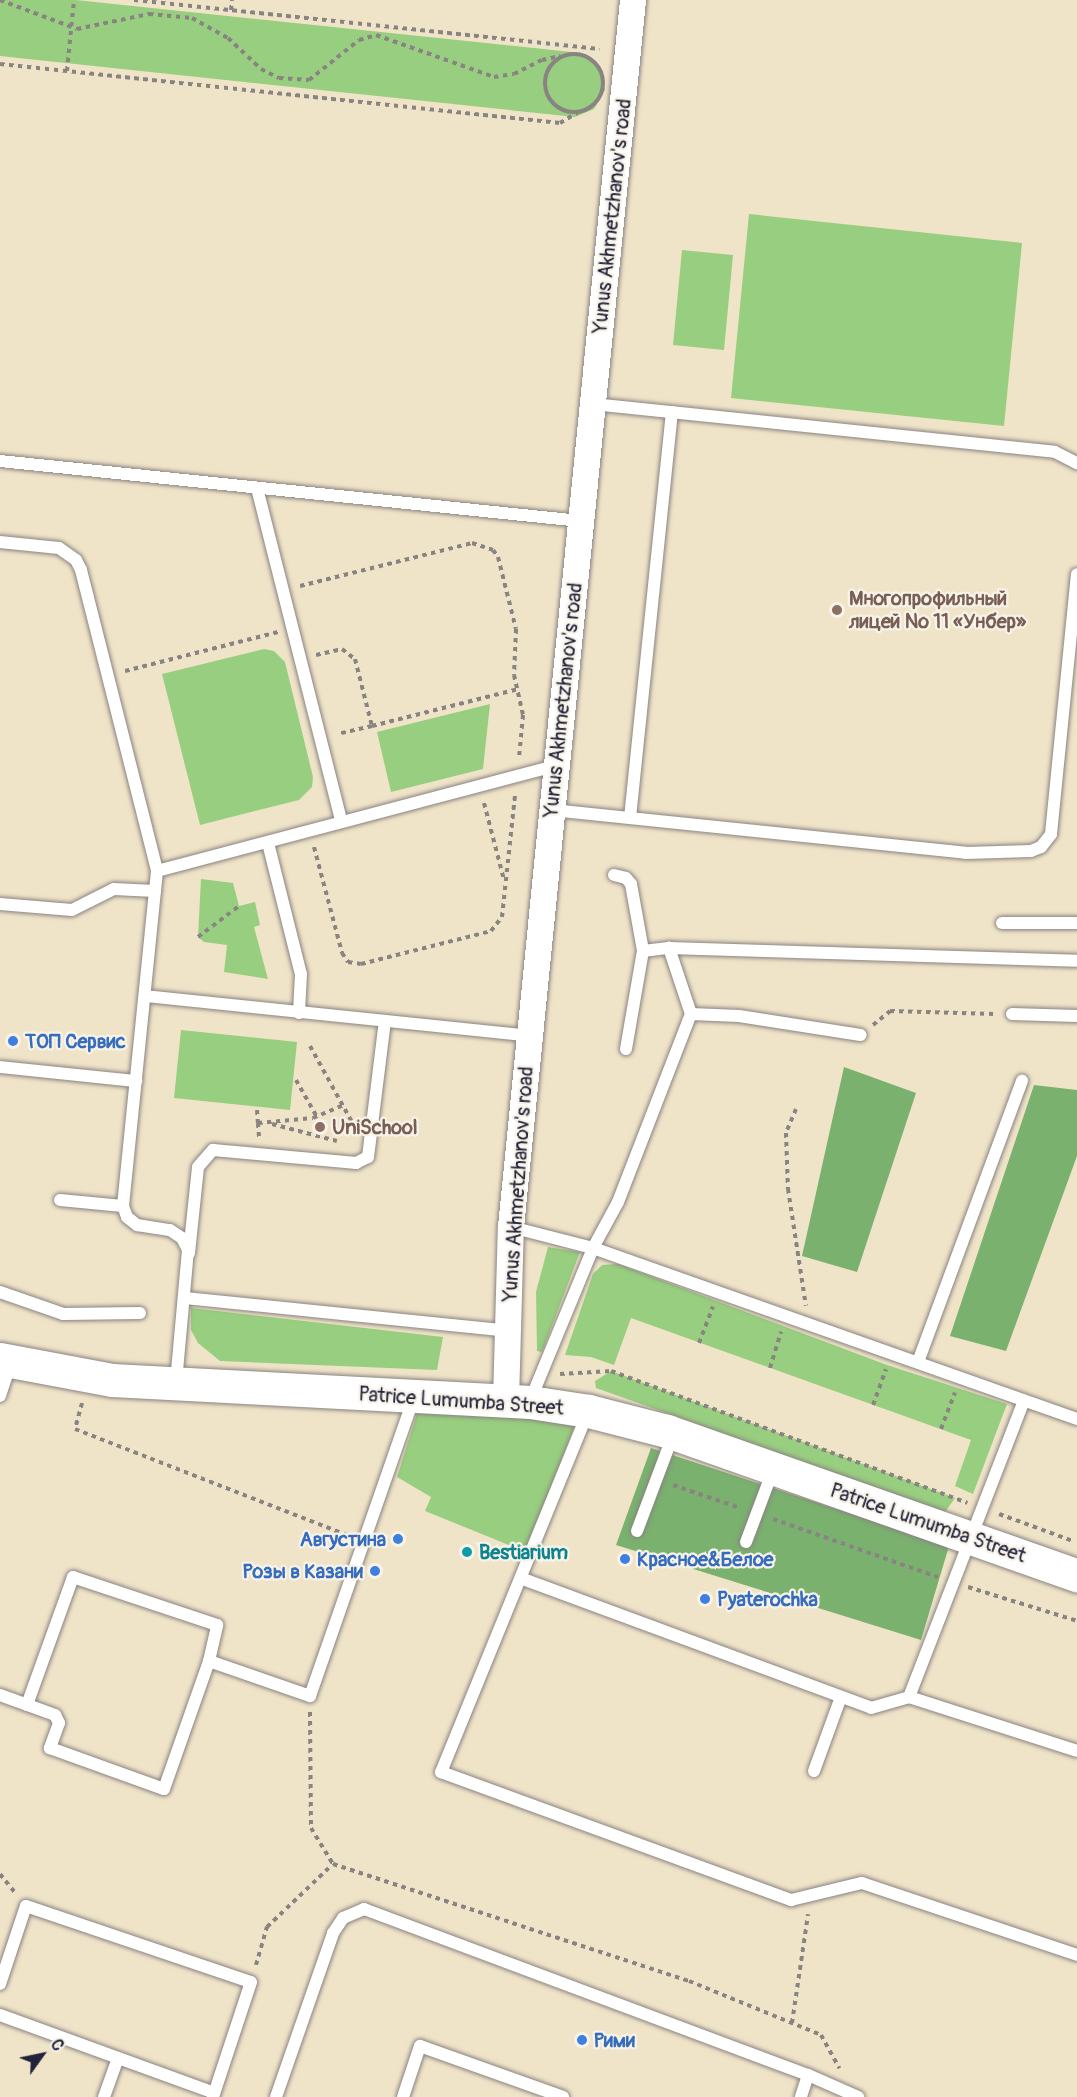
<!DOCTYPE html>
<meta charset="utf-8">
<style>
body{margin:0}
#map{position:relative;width:1077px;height:2097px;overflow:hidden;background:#f0e4c8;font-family:Pangolin,sans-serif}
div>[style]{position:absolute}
.green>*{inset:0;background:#98ce7f}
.forest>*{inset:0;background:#7ab16e}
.path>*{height:4px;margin-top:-2px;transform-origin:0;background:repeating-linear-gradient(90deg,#898382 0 4.5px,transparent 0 9px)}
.path>.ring{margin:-2px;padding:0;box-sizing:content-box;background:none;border:4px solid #898382;border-radius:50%}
.roads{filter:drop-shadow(0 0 2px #898382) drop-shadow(0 0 2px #898382)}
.lane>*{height:12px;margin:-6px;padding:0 6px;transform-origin:6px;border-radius:6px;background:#fff}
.street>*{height:26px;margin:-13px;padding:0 13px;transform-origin:13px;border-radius:13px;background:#fff}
.secondary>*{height:33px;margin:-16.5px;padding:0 16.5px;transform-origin:16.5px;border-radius:16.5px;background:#fff}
.dots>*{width:16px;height:16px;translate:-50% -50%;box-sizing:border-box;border:3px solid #f7f3e8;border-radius:50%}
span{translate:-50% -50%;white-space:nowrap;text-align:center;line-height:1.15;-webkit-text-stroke:4.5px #f7f3e8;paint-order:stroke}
.street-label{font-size:20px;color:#22223b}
.education-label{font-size:20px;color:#785e54;font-weight:700}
.left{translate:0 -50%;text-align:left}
.shop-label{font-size:20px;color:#366cbe;font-weight:700}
.right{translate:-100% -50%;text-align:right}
.culture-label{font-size:20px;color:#0d838f;font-weight:700}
.north{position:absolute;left:12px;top:2025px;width:60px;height:60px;-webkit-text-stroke:4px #f7f3e8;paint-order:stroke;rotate:57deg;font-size:16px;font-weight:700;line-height:24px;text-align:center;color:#22223b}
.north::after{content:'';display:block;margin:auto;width:21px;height:27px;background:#22223b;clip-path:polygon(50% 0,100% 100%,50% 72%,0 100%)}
</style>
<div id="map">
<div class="green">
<div style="clip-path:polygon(0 0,76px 0,581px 53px,599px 65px,605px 90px,594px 109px,575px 117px,0 56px)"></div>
<div style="clip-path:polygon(749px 214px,1022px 243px,1004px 426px,731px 398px)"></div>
<div style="clip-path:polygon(682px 250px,733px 255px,724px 350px,673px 345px)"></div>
<div style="clip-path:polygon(264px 649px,274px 651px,285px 662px,313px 777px,312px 787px,299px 800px,200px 825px,162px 674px)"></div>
<div style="clip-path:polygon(490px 704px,483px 769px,391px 792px,377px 732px)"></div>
<div style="clip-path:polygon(201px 879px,233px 883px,239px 906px,255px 902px,260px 925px,254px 927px,268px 979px,224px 972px,227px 945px,204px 942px,198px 937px)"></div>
<div style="clip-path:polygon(181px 1030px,297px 1042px,290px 1110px,174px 1098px)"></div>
<div style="clip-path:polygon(548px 1247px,580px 1252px,542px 1352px,537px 1351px,536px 1292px)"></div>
<div style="clip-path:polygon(618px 1264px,887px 1365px,1007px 1404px,973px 1494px,955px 1486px,971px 1440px,631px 1318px,614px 1365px,591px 1357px,565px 1355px,593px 1274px,602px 1265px)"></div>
<div style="clip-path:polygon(191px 1308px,443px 1337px,437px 1370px,220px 1361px,198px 1343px,191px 1330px)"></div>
<div style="clip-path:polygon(611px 1371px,955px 1498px,945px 1512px,596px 1388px,595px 1381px)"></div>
<div style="clip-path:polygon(419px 1407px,578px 1417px,526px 1552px,425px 1511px,431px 1497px,397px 1477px)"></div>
</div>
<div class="forest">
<div style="clip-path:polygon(844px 1067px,916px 1093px,857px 1272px,802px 1256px)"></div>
<div style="clip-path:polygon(1034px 1085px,1077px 1090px,1077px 1156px,1006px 1351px,950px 1336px)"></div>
<div style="clip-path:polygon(651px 1448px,949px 1546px,921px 1640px,616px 1545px)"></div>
</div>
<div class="path">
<div style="left:0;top:0;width:82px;rotate:20.6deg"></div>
<div style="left:77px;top:29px;width:74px;rotate:-11.8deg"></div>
<div style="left:149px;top:14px;width:43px;rotate:5.3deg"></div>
<div style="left:192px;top:18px;width:41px;rotate:29.1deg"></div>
<div style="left:228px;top:38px;width:45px;rotate:43.2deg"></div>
<div style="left:261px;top:69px;width:20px;rotate:27deg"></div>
<div style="left:279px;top:78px;width:30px;rotate:4deg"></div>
<div style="left:309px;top:80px;width:64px;rotate:-38.7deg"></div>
<div style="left:359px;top:40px;width:18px;rotate:-16deg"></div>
<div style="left:376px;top:35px;width:125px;rotate:19.6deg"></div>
<div style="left:494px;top:77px;width:20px;rotate:-9deg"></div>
<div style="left:514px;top:74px;width:31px;rotate:-27deg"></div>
<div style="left:542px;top:60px;width:19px;rotate:-12deg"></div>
<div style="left:134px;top:0;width:468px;rotate:6deg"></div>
<div style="left:231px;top:10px;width:10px;rotate:-84deg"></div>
<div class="ring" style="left:545px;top:54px;width:54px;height:54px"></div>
<div style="left:0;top:64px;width:563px;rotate:6.01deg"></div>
<div style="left:560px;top:123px;width:21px;rotate:-31deg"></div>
<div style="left:67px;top:71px;width:71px;rotate:-84.4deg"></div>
<div style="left:300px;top:586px;width:177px;rotate:-14deg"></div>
<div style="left:472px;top:543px;width:22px;rotate:18deg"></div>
<div style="left:493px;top:550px;width:9px;rotate:54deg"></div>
<div style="left:498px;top:557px;width:74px;rotate:76deg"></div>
<div style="left:516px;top:629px;width:46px;rotate:92.5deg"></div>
<div style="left:514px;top:675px;width:41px;rotate:77.3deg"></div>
<div style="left:523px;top:715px;width:42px;rotate:95.4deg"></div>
<div style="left:316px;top:655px;width:27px;rotate:-13deg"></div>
<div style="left:342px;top:649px;width:16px;rotate:38deg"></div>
<div style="left:355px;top:659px;width:69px;rotate:75.8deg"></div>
<div style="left:372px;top:726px;width:35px;rotate:167deg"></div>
<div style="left:125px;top:671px;width:158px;rotate:-14.3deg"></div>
<div style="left:372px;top:726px;width:151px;rotate:-14.2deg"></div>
<div style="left:484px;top:803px;width:80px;rotate:75.4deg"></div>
<div style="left:314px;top:847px;width:110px;rotate:75.2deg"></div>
<div style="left:342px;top:953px;width:11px;rotate:56deg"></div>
<div style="left:348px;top:962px;width:13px;rotate:9deg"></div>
<div style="left:361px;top:964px;width:134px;rotate:-14.2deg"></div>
<div style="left:491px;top:931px;width:18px;rotate:-52deg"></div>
<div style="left:502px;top:917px;width:123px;rotate:-83.9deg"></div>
<div style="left:198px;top:937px;width:51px;rotate:-37.1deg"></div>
<div style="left:873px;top:1025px;width:22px;rotate:-39deg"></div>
<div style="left:890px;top:1011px;width:105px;rotate:1.6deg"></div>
<div style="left:310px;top:1046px;width:89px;rotate:61.1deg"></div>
<div style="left:296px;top:1080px;width:43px;rotate:60.4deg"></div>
<div style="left:796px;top:1109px;width:26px;rotate:113deg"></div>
<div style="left:786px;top:1133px;width:56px;rotate:88deg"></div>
<div style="left:788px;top:1189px;width:118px;rotate:81.3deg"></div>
<div style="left:257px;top:1110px;width:13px;rotate:86deg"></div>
<div style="left:258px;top:1123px;width:55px;rotate:-5.2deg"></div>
<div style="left:313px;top:1118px;width:33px;rotate:-23deg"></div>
<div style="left:258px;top:1123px;width:15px;rotate:86deg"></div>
<div style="left:272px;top:1124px;width:67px;rotate:14.7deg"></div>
<div style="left:699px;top:1343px;width:39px;rotate:-69deg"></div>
<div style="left:770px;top:1368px;width:38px;rotate:-73deg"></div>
<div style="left:560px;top:1374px;width:51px;rotate:-3.4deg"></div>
<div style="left:611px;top:1371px;width:380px;rotate:20.3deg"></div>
<div style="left:82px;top:1403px;width:27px;rotate:105deg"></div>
<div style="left:75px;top:1429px;width:294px;rotate:21.3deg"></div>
<div style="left:873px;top:1405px;width:38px;rotate:-70deg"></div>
<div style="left:941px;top:1429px;width:39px;rotate:-69deg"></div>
<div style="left:673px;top:1485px;width:71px;rotate:18.9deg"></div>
<div style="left:999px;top:1514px;width:79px;rotate:20deg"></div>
<div style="left:773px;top:1519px;width:175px;rotate:19.4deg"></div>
<div style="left:968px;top:1587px;width:114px;rotate:17.3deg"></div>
<div style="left:310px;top:1712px;width:116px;rotate:89.5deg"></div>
<div style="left:311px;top:1828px;width:42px;rotate:58.6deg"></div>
<div style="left:0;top:1874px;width:26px;rotate:51deg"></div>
<div style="left:256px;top:1965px;width:40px;rotate:-74deg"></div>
<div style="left:267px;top:1927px;width:91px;rotate:-43.7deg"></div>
<div style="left:333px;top:1864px;width:375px;rotate:18.2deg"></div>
<div style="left:689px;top:1981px;width:143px;rotate:22.2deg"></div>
<div style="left:821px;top:2035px;width:38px;rotate:61deg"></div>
<div style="left:792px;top:2023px;width:110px;rotate:-81.6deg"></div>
</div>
<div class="roads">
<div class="lane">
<div style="left:593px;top:404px;width:464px;rotate:5.9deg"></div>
<div style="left:1055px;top:452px;width:25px;rotate:27deg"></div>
<div style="left:0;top:461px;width:584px;rotate:5.9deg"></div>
<div style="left:257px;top:488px;width:342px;rotate:75.8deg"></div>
<div style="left:0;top:542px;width:59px;rotate:5.8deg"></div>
<div style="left:59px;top:548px;width:21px;rotate:35deg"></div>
<div style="left:76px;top:560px;width:11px;rotate:63deg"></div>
<div style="left:81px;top:570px;width:310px;rotate:75.8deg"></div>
<div style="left:157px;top:871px;width:337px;rotate:95.8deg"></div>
<div style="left:123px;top:1206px;width:12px;rotate:70deg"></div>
<div style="left:127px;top:1217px;width:13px;rotate:39deg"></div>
<div style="left:137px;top:1225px;width:33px;rotate:9deg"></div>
<div style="left:170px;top:1230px;width:14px;rotate:34deg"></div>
<div style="left:182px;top:1238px;width:13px;rotate:63deg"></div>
<div style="left:188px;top:1250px;width:132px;rotate:95.2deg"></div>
<div style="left:552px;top:810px;width:416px;rotate:5.9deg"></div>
<div style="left:966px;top:853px;width:65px;rotate:-1.8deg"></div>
<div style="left:1031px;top:851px;width:11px;rotate:-22deg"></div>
<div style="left:1041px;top:847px;width:16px;rotate:-52deg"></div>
<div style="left:1051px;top:834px;width:261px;rotate:-84.3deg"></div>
<div style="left:630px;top:818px;width:408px;rotate:-84.1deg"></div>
<div style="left:268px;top:843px;width:135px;rotate:75.9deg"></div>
<div style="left:301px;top:974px;width:39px;rotate:93deg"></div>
<div style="left:157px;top:871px;width:414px;rotate:-14.8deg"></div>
<div style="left:614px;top:875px;width:12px;rotate:14deg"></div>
<div style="left:626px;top:878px;width:8px;rotate:50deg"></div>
<div style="left:631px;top:884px;width:68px;rotate:79.8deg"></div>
<div style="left:0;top:904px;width:72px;rotate:4.8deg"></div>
<div style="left:72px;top:910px;width:47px;rotate:-26.6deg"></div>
<div style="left:114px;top:889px;width:41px;rotate:2.8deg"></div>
<div style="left:1002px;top:923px;width:75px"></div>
<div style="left:145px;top:996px;width:387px;rotate:5.9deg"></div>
<div style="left:691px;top:1014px;width:48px;rotate:2.4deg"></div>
<div style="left:739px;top:1016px;width:123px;rotate:8.9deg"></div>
<div style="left:1012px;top:1014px;width:65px;rotate:1.8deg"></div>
<div style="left:626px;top:1049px;width:99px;rotate:-80.2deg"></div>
<div style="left:643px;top:951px;width:26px;rotate:-7deg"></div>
<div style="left:669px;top:948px;width:408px;rotate:1.8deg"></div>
<div style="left:0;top:1067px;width:137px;rotate:5.9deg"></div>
<div style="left:60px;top:1200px;width:63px;rotate:5.4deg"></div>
<div style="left:511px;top:1227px;width:85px;rotate:14.4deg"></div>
<div style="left:593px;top:1248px;width:513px;rotate:19.46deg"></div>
<div style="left:189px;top:1253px;width:86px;rotate:-84deg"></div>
<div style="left:198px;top:1167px;width:23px;rotate:-49deg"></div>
<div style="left:213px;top:1150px;width:144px;rotate:5.2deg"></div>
<div style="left:356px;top:1163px;width:13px;rotate:-27deg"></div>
<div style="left:368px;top:1157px;width:137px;rotate:-82.9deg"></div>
<div style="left:0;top:1292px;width:67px;rotate:19.2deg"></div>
<div style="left:63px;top:1314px;width:77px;rotate:-0.7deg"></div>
<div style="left:185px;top:1298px;width:325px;rotate:5.8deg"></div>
<div style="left:918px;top:1362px;width:300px;rotate:-69.7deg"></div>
<div style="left:0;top:1396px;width:35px;rotate:-72deg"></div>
<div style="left:530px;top:1401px;width:165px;rotate:-67.6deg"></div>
<div style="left:593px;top:1248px;width:52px;rotate:-61.5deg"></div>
<div style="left:618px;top:1202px;width:202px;rotate:-68.8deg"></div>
<div style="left:691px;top:1014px;width:70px;rotate:-108.4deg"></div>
<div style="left:588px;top:1412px;width:389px;rotate:112.2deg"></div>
<div style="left:441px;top:1772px;width:373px;rotate:20.1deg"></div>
<div style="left:791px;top:1900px;width:73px;rotate:-13.5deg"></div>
<div style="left:862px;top:1883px;width:227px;rotate:18.5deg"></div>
<div style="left:637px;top:1531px;width:103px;rotate:-69.4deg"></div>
<div style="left:746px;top:1542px;width:77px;rotate:-69.4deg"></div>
<div style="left:523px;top:1579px;width:371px;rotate:20.3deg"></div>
<div style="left:871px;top:1708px;width:40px;rotate:-16deg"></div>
<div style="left:909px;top:1697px;width:176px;rotate:17.8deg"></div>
<div style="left:209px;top:1661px;width:107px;rotate:19.1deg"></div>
<div style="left:310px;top:1696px;width:317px;rotate:-70.8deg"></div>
<div style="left:0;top:1695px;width:59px;rotate:20deg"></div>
<div style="left:55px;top:1715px;width:9px;rotate:63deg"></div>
<div style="left:59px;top:1723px;width:27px;rotate:110deg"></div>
<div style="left:50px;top:1748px;width:121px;rotate:19.8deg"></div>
<div style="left:164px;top:1789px;width:136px;rotate:-70.6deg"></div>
<div style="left:209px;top:1661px;width:37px;rotate:-77deg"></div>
<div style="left:217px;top:1625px;width:152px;rotate:-161.6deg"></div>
<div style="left:73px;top:1577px;width:136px;rotate:109.8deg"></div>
<div style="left:909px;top:1697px;width:318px;rotate:-68.8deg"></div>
<div style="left:814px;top:1771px;width:79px;rotate:-70deg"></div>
<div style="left:0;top:1984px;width:82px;rotate:-71.6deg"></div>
<div style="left:26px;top:1906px;width:237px;rotate:18.7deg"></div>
<div style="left:251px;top:1982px;width:121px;rotate:108.3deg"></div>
<div style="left:0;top:2015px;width:228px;rotate:20deg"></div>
<div style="left:808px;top:2075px;width:55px;rotate:23.7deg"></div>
<div style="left:104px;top:2097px;width:41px;rotate:-70.3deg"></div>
<div style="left:276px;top:2097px;width:174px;rotate:-70.8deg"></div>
<div style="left:333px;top:1933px;width:18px;rotate:-56deg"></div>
<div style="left:343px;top:1918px;width:23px;rotate:-23deg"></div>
<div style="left:364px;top:1909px;width:474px;rotate:20.5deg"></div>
<div style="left:808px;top:2075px;width:23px;rotate:108deg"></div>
<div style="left:403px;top:2097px;width:54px;rotate:-71.6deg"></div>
<div style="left:420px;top:2046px;width:152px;rotate:19.6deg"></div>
</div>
<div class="street">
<div style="left:506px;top:1401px;width:174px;rotate:-88.4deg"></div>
<div style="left:511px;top:1227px;width:1233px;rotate:-84.32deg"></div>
</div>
<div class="secondary">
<div style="left:0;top:1359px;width:114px;rotate:10.6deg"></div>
<div style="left:112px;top:1380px;width:419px;rotate:3deg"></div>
<div style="left:530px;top:1402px;width:60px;rotate:8.7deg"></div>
<div style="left:589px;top:1411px;width:81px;rotate:14.4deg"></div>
<div style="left:667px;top:1431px;width:435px;rotate:19.4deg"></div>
</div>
</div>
<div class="dots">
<div style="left:837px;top:610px;background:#8d6e63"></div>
<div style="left:13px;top:1041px;background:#3f7fe0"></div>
<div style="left:320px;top:1127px;background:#8d6e63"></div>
<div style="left:398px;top:1539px;background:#3f7fe0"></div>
<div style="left:467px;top:1552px;background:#0f9aa8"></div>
<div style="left:625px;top:1559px;background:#3f7fe0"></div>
<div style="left:375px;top:1571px;background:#3f7fe0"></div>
<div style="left:705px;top:1599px;background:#3f7fe0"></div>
<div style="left:582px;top:2040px;background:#3f7fe0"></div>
</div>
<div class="street-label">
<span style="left:612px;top:216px;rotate:-84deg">Yunus Akhmetzhanov's road</span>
<span style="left:563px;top:700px;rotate:-84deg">Yunus Akhmetzhanov's road</span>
<span style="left:518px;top:1184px;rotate:-86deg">Yunus Akhmetzhanov's road</span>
<span style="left:461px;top:1401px;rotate:4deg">Patrice Lumumba Street</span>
<span style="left:928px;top:1523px;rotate:19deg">Patrice Lumumba Street</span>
</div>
<div class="education-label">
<span class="left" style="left:849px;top:610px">Многопрофильный<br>лицей № 11 «Унбер»</span>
<span class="left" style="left:332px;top:1127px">UniSchool</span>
</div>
<div class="shop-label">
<span class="left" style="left:25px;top:1041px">ТОП Сервис</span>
<span class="right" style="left:386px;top:1539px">Августина</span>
<span class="left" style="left:637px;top:1559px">Красное&amp;Белое</span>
<span class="right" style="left:363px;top:1571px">Розы в Казани</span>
<span class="left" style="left:717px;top:1599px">Pyaterochka</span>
<span class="left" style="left:594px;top:2040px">Рими</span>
</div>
<div class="culture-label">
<span class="left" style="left:479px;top:1552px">Bestiarium</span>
</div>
<div class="north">С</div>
</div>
